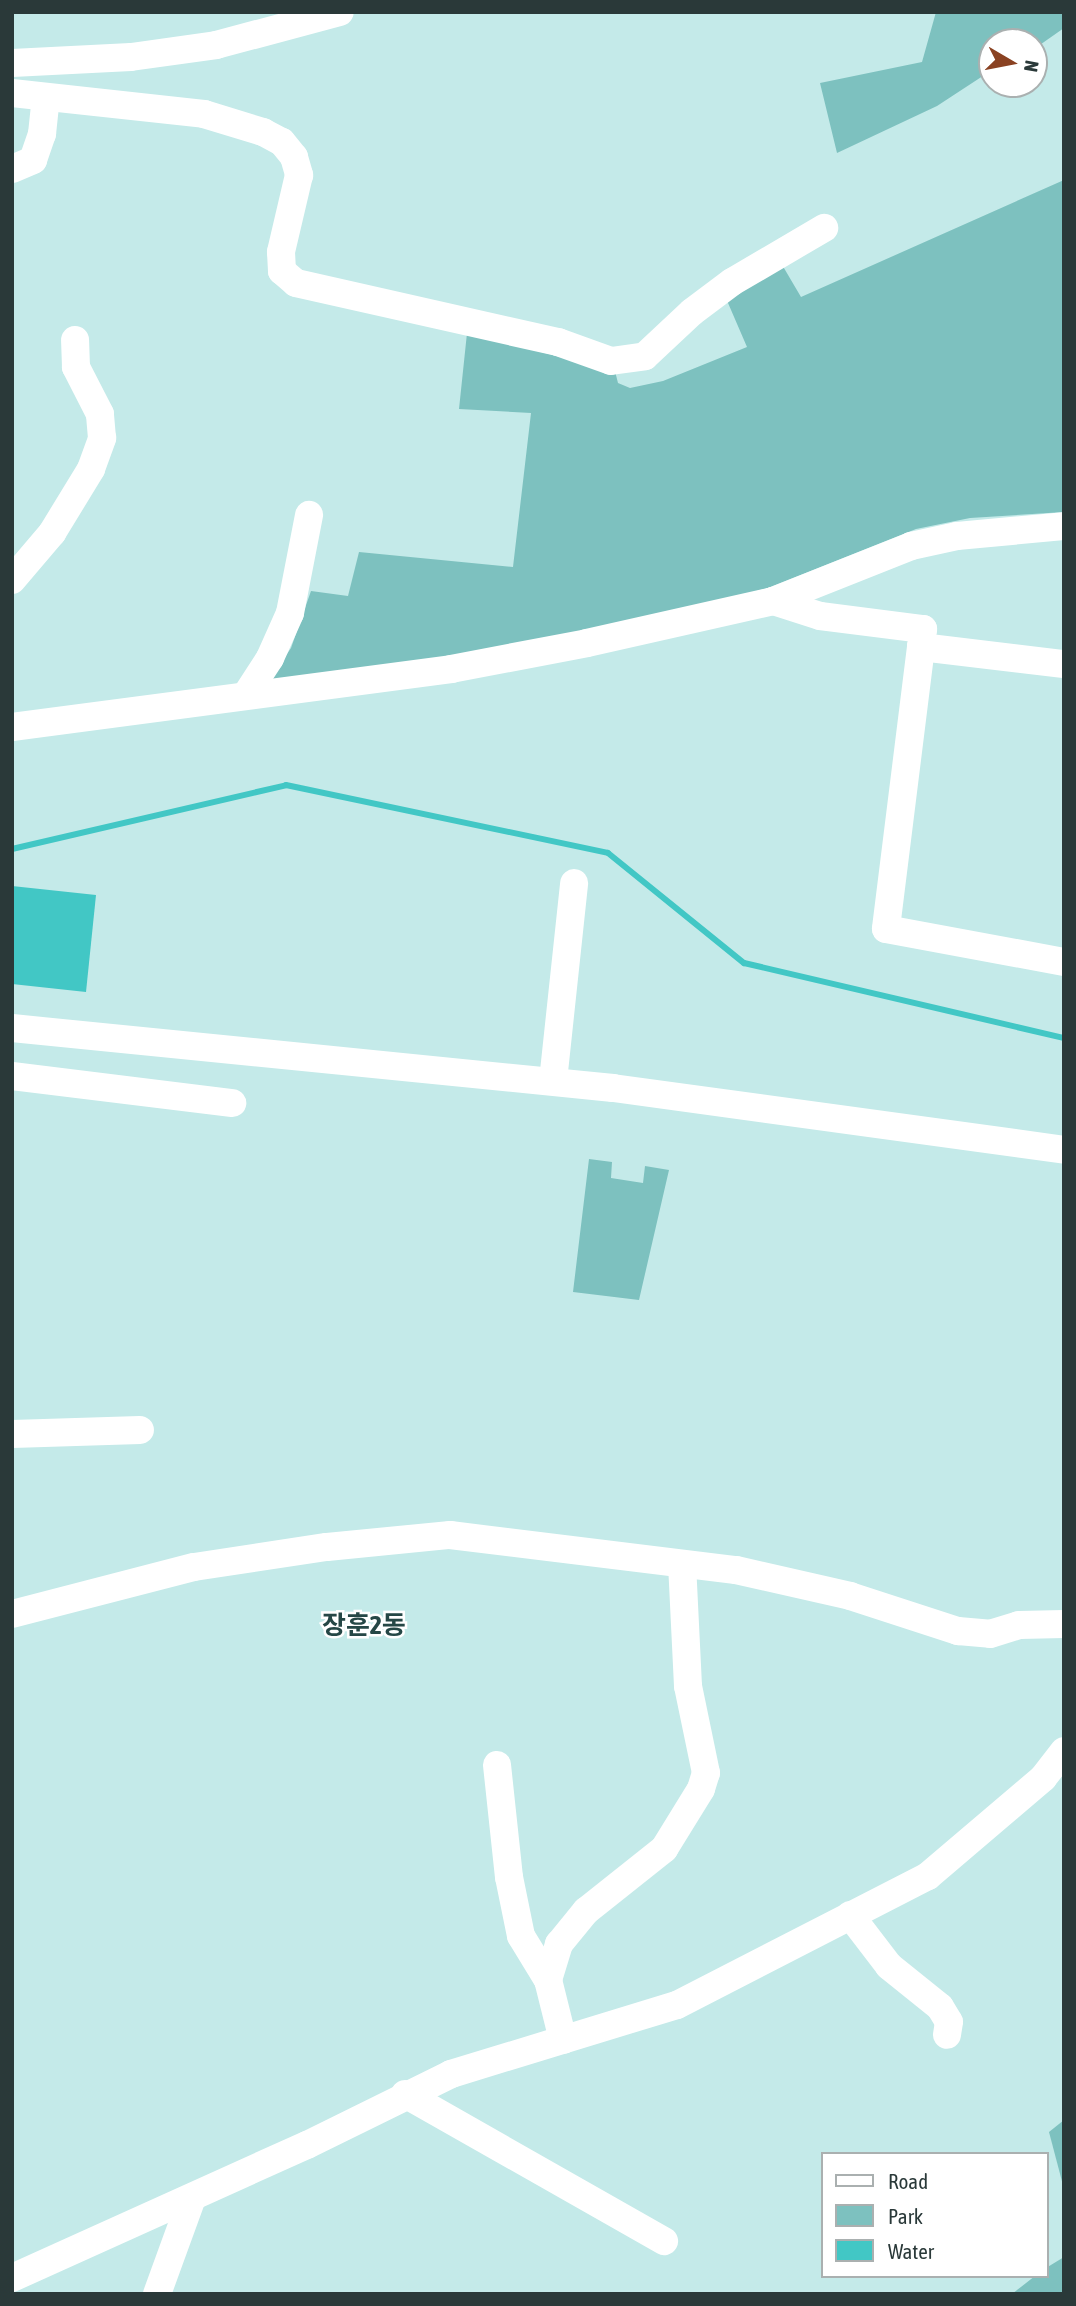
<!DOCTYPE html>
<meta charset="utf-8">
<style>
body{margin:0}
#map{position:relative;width:1076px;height:2306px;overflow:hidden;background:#c4eae9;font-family:"Asap Condensed","Noto Sans KR",sans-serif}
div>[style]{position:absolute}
.green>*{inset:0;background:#7dc1bf}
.water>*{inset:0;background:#42c7c5}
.stream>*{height:6px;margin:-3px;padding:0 3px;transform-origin:3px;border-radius:3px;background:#42c7c5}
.minor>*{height:28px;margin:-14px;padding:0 14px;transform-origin:14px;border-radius:14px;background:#fff}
span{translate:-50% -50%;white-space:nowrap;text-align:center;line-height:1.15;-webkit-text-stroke:5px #fff;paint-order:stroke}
.quarter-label{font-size:26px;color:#254746;font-weight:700}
.frame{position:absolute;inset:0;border:14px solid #2a3939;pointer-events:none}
.legend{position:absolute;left:821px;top:2152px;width:228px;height:126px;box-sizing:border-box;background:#fff;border:2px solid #aab0b0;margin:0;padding:9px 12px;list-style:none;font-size:21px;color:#2a3939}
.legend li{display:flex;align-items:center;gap:14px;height:35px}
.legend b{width:35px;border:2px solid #aab0b0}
.north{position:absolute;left:978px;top:28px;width:70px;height:70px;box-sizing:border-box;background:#fff;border:2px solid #aab0b0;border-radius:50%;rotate:100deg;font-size:19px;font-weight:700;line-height:28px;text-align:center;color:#2a3939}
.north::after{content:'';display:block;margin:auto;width:24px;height:32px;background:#8a4222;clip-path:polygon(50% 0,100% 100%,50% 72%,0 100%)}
</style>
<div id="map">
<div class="green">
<div style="clip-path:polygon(936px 12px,1064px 12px,1064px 28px,1034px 49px,1034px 42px,992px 42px,992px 70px,937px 106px,837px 153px,820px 83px,922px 62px)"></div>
<div style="clip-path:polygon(1064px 180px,1064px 512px,970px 518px,916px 529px,768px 588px,684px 611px,454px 657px,268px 682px,291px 648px,311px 591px,348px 596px,359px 552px,513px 567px,531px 413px,459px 409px,467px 333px,615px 371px,618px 383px,630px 388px,663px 381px,747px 347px,725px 296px,781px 263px,801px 297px)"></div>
<div style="clip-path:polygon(589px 1159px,612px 1162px,611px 1178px,643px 1183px,645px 1166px,669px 1170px,639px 1300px,573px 1292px)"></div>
<div style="clip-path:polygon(1064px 2120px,1064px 2189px,1049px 2132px)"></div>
<div style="clip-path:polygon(1064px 2257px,1064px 2294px,1012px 2294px,1035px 2276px,1046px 2276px,1046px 2268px)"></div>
</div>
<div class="water">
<div style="clip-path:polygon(12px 886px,96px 895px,86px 992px,12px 984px)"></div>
</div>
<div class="stream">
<div style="left:12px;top:849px;width:281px;rotate:-13.1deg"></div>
<div style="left:286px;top:785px;width:329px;rotate:11.9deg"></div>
<div style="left:608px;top:853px;width:175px;rotate:39deg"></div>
<div style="left:744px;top:963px;width:329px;rotate:13.2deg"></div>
</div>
<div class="minor">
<div style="left:12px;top:63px;width:119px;rotate:-2.9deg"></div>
<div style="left:131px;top:57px;width:86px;rotate:-8deg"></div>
<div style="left:216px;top:45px;width:128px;rotate:-14.9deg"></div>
<div style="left:12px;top:93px;width:193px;rotate:6.2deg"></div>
<div style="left:204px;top:114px;width:62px;rotate:17deg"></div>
<div style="left:263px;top:132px;width:21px;rotate:28deg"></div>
<div style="left:282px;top:142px;width:19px;rotate:51deg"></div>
<div style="left:294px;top:157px;width:19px;rotate:74deg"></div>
<div style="left:299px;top:175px;width:79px;rotate:103.2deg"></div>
<div style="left:281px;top:252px;width:19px;rotate:87deg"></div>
<div style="left:282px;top:271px;width:18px;rotate:41deg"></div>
<div style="left:296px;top:283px;width:269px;rotate:12.7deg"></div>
<div style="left:558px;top:342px;width:56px;rotate:19.7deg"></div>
<div style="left:611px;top:361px;width:34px;rotate:-8deg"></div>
<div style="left:645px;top:356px;width:64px;rotate:-43.1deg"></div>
<div style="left:692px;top:312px;width:50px;rotate:-36.9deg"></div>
<div style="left:732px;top:282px;width:107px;rotate:-30.4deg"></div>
<div style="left:12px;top:169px;width:23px;rotate:-23deg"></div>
<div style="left:33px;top:160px;width:28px;rotate:-71deg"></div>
<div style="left:42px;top:134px;width:36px;rotate:-84deg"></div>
<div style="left:12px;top:580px;width:62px;rotate:-49.6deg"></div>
<div style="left:52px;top:533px;width:75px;rotate:-58.6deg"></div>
<div style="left:91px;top:469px;width:33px;rotate:-70deg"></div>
<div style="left:102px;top:438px;width:24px;rotate:-95deg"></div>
<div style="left:100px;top:414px;width:53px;rotate:-117.1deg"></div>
<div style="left:76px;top:367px;width:27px;rotate:-92deg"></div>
<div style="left:773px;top:601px;width:49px;rotate:17.7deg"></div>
<div style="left:820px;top:616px;width:104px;rotate:7.2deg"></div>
<div style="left:923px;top:629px;width:18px;rotate:96deg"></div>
<div style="left:921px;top:647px;width:144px;rotate:6.8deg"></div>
<div style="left:921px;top:647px;width:284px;rotate:97.1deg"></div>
<div style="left:886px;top:929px;width:181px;rotate:10.5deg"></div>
<div style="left:246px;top:695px;width:44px;rotate:-57deg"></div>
<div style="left:270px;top:658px;width:49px;rotate:-66deg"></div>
<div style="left:290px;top:613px;width:100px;rotate:-79deg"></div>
<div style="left:12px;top:727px;width:443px;rotate:-7.5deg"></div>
<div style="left:451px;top:669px;width:138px;rotate:-10.8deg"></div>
<div style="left:587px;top:643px;width:191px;rotate:-12.7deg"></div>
<div style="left:773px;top:601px;width:149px;rotate:-21.7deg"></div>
<div style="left:911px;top:546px;width:47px;rotate:-12.3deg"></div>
<div style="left:957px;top:536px;width:107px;rotate:-5.3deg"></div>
<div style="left:12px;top:1028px;width:604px;rotate:5.7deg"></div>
<div style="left:613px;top:1088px;width:455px;rotate:7.8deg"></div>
<div style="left:12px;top:1076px;width:222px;rotate:7deg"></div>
<div style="left:553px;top:1081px;width:199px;rotate:-83.9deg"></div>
<div style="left:12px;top:1434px;width:128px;rotate:-1.8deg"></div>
<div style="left:12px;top:1614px;width:188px;rotate:-14.5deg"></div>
<div style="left:194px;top:1567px;width:134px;rotate:-8.6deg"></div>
<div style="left:327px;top:1547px;width:124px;rotate:-5.6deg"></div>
<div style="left:450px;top:1535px;width:288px;rotate:7deg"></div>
<div style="left:736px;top:1570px;width:117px;rotate:12.8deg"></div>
<div style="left:850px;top:1596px;width:114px;rotate:18deg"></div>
<div style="left:958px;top:1631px;width:32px;rotate:5deg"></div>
<div style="left:990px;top:1634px;width:30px;rotate:-17deg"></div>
<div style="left:1019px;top:1625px;width:45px;rotate:-1.3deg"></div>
<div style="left:497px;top:1765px;width:113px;rotate:83.9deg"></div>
<div style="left:509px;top:1877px;width:60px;rotate:78.5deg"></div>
<div style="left:521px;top:1936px;width:52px;rotate:58.5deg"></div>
<div style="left:850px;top:1915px;width:64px;rotate:52.6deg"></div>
<div style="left:889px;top:1966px;width:65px;rotate:38.8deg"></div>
<div style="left:940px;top:2007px;width:17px;rotate:59deg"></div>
<div style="left:949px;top:2022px;width:13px;rotate:99deg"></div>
<div style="left:563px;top:2040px;width:62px;rotate:-104deg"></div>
<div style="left:548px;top:1980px;width:38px;rotate:-73deg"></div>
<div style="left:559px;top:1944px;width:43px;rotate:-50.7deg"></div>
<div style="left:586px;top:1911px;width:100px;rotate:-38.5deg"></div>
<div style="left:664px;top:1849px;width:70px;rotate:-58.3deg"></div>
<div style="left:701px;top:1789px;width:17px;rotate:-73deg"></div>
<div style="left:706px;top:1773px;width:89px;rotate:-101.7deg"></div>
<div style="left:688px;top:1686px;width:121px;rotate:-92.8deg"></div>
<div style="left:405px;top:2094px;width:298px;rotate:29.6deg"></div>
<div style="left:12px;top:2278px;width:324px;rotate:-24.3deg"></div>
<div style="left:307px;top:2145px;width:161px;rotate:-26.2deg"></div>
<div style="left:451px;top:2074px;width:236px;rotate:-17deg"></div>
<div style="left:677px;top:2005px;width:282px;rotate:-27.2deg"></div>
<div style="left:928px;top:1876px;width:151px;rotate:-40.4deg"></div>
<div style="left:1043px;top:1778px;width:34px;rotate:-52deg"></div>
<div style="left:157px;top:2294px;width:102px;rotate:-70deg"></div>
</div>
<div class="quarter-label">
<span style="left:364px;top:1626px">장훈2동</span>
</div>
<div class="frame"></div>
<ul class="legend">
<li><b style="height:9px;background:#fff"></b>Road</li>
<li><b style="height:19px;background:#7dc1bf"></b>Park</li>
<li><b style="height:19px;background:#42c7c5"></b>Water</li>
</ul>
<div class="north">N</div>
</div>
